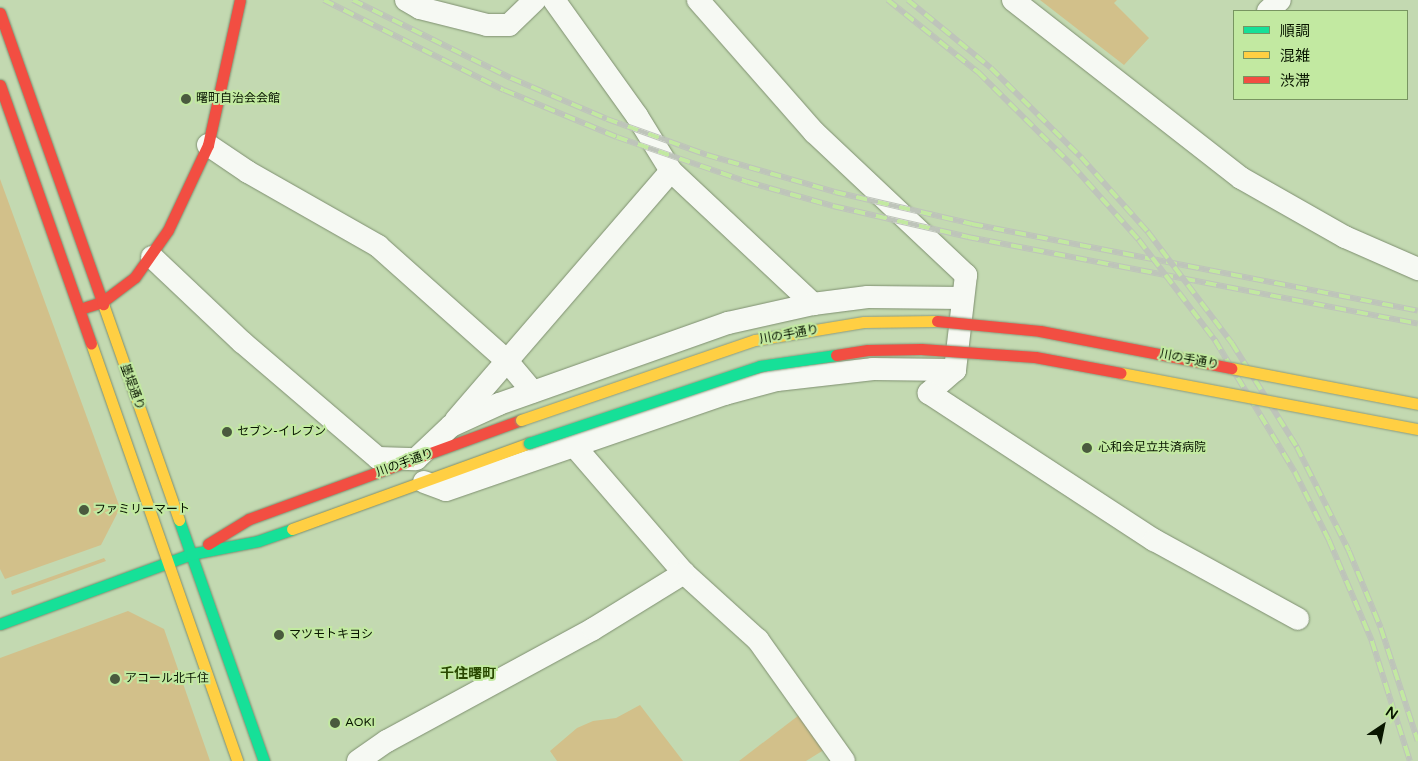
<!DOCTYPE html>
<meta charset="utf-8">
<style>
body{margin:0}
#map{position:relative;width:1418px;height:761px;overflow:hidden;background:#c3d9b1;font-family:"Varela Round","Noto Sans JP",sans-serif}
div>[style]{position:absolute}
.green>*{inset:0;background:#d2c08a}
.roads{filter:drop-shadow(0 0 1px #7e8f70) drop-shadow(0 0 1px #7e8f70)}
.street>*{height:22px;margin:-11px;padding:0 11px;transform-origin:11px;border-radius:11px;background:#f6f9f3}
.fast>*{height:11px;margin:-5.5px;padding:0 5.5px;transform-origin:5.5px;border-radius:5.5px;background:#16e098}
.slow>*{height:11px;margin:-5.5px;padding:0 5.5px;transform-origin:5.5px;border-radius:5.5px;background:#ffcf43}
.jam>*{height:11px;margin:-5.5px;padding:0 5.5px;transform-origin:5.5px;border-radius:5.5px;background:#f24e42}
.rail>*{height:5.5px;margin-top:-2.75px;transform-origin:0;background:repeating-linear-gradient(90deg,#c2e9a1 0 11px,#bec4ba 0 22px);box-sizing:border-box;border-block:1px solid #bec4ba}
.bridges{filter:drop-shadow(0 0 1px #8c9c7e) drop-shadow(0 0 1px #8c9c7e)}
.fast-bridge>*{height:11px;margin:-5.5px;padding:0 5.5px;transform-origin:5.5px;border-radius:5.5px;background:#16e098}
.slow-bridge>*{height:11px;margin:-5.5px;padding:0 5.5px;transform-origin:5.5px;border-radius:5.5px;background:#ffcf43}
.jam-bridge>*{height:11px;margin:-5.5px;padding:0 5.5px;transform-origin:5.5px;border-radius:5.5px;background:#f24e42}
.dots>*{width:14px;height:14px;translate:-50% -50%;box-sizing:border-box;border:2px solid #c2e9a1;border-radius:50%}
span{translate:-50% -50%;white-space:nowrap;text-align:center;line-height:1.15;-webkit-text-stroke:4px #c2e9a1;paint-order:stroke}
.poi-label{font-size:12px;color:#091600}
.left{translate:0 -50%;text-align:left}
.street-label{font-size:12px;color:#091600}
.neighbourhood-label{font-size:14px;color:#294800;font-weight:700}
.legend{position:absolute;left:1233px;top:10px;width:175px;height:90px;box-sizing:border-box;background:#c2e9a1;border:1px solid #789561;margin:0;padding:6px 9px;list-style:none;font-size:15px;color:#091600}
.legend li{display:flex;align-items:center;gap:10px;height:25px}
.legend b{width:25px;border:1px solid #789561}
.north{position:absolute;left:1358px;top:701px;width:50px;height:50px;-webkit-text-stroke:4px #c2e9a1;paint-order:stroke;rotate:34deg;font-size:14px;font-weight:700;line-height:20px;text-align:center;color:#091600}
.north::after{content:'';display:block;margin:auto;width:18px;height:22px;background:#091600;clip-path:polygon(50% 0,100% 100%,50% 72%,0 100%)}
</style>
<div id="map">
<div class="green">
<div style="clip-path:polygon(1040px 0,1117px 0,1114px 3px,1149px 38px,1124px 65px)"></div>
<div style="clip-path:polygon(0 179px,120px 508px,101px 545px,5px 579px,0 569px)"></div>
<div style="clip-path:polygon(104px 558px,106px 561px,12px 595px,11px 591px)"></div>
<div style="clip-path:polygon(128px 611px,164px 629px,210px 761px,0 761px,0 658px)"></div>
<div style="clip-path:polygon(640px 705px,683px 761px,557px 761px,550px 751px,577px 728px,593px 721px,616px 718px)"></div>
<div style="clip-path:polygon(803px 712px,827px 748px,806px 761px,739px 761px)"></div>
</div>
<div class="roads">
<div class="street">
<div style="left:406px;top:0;width:16px;rotate:30deg"></div>
<div style="left:420px;top:8px;width:69px;rotate:14.2deg"></div>
<div style="left:487px;top:25px;width:22px"></div>
<div style="left:509px;top:25px;width:36px;rotate:-44deg"></div>
<div style="left:698px;top:0;width:176px;rotate:48.7deg"></div>
<div style="left:814px;top:132px;width:209px;rotate:43.3deg"></div>
<div style="left:966px;top:275px;width:96px;rotate:96.6deg"></div>
<div style="left:955px;top:370px;width:35px;rotate:139deg"></div>
<div style="left:929px;top:393px;width:269px;rotate:33.2deg"></div>
<div style="left:1154px;top:540px;width:164px;rotate:28.7deg"></div>
<div style="left:1013px;top:0;width:289px;rotate:38deg"></div>
<div style="left:1241px;top:178px;width:120px;rotate:29.6deg"></div>
<div style="left:1345px;top:237px;width:80px;rotate:23.7deg"></div>
<div style="left:1268px;top:11px;width:16px;rotate:-43deg"></div>
<div style="left:208px;top:145px;width:48px;rotate:34deg"></div>
<div style="left:248px;top:172px;width:150px;rotate:29.6deg"></div>
<div style="left:378px;top:246px;width:173px;rotate:41.7deg"></div>
<div style="left:507px;top:361px;width:40px;rotate:50deg"></div>
<div style="left:671px;top:171px;width:195px;rotate:43.1deg"></div>
<div style="left:152px;top:257px;width:124px;rotate:43.4deg"></div>
<div style="left:242px;top:342px;width:179px;rotate:40.5deg"></div>
<div style="left:378px;top:458px;width:38px;rotate:2deg"></div>
<div style="left:416px;top:459px;width:48px;rotate:-43.3deg"></div>
<div style="left:451px;top:426px;width:53px;rotate:-24.6deg"></div>
<div style="left:499px;top:404px;width:243px;rotate:-19.5deg"></div>
<div style="left:728px;top:323px;width:87px;rotate:-12.6deg"></div>
<div style="left:813px;top:304px;width:55px;rotate:-7.3deg"></div>
<div style="left:868px;top:297px;width:95px;rotate:0.6deg"></div>
<div style="left:456px;top:420px;width:329px;rotate:-49.2deg"></div>
<div style="left:671px;top:171px;width:65px;rotate:-121.7deg"></div>
<div style="left:637px;top:116px;width:143px;rotate:-125.6deg"></div>
<div style="left:576px;top:448px;width:165px;rotate:49.2deg"></div>
<div style="left:684px;top:573px;width:100px;rotate:42.2deg"></div>
<div style="left:758px;top:640px;width:148px;rotate:54.6deg"></div>
<div style="left:424px;top:482px;width:23px;rotate:20deg"></div>
<div style="left:446px;top:490px;width:295px;rotate:-19deg"></div>
<div style="left:725px;top:394px;width:54px;rotate:-15.1deg"></div>
<div style="left:777px;top:380px;width:97px;rotate:-6.5deg"></div>
<div style="left:873px;top:369px;width:82px;rotate:0.7deg"></div>
<div style="left:358px;top:761px;width:35px;rotate:-35deg"></div>
<div style="left:387px;top:741px;width:234px;rotate:-28.5deg"></div>
<div style="left:593px;top:629px;width:107px;rotate:-31.6deg"></div>
</div>
<div class="fast">
<div style="left:179px;top:520px;width:256px;rotate:70.6deg"></div>
<div style="left:0;top:624px;width:203px;rotate:-20.1deg"></div>
<div style="left:191px;top:554px;width:68px;rotate:-11deg"></div>
<div style="left:258px;top:541px;width:36px;rotate:-19deg"></div>
</div>
<div class="slow">
<div style="left:103px;top:304px;width:229px;rotate:70.6deg"></div>
<div style="left:91px;top:343px;width:443px;rotate:70.7deg"></div>
<div style="left:292px;top:529px;width:252px;rotate:-19.9deg"></div>
</div>
<div class="jam">
<div style="left:0;top:13px;width:309px;rotate:70.5deg"></div>
<div style="left:0;top:85px;width:274px;rotate:70.6deg"></div>
<div style="left:86px;top:307px;width:17px;rotate:-17deg"></div>
<div style="left:102px;top:302px;width:41px;rotate:-37.1deg"></div>
<div style="left:135px;top:277px;width:57px;rotate:-54.9deg"></div>
<div style="left:168px;top:230px;width:94px;rotate:-64.8deg"></div>
<div style="left:208px;top:145px;width:148px;rotate:-77.6deg"></div>
<div style="left:208px;top:544px;width:48px;rotate:-31.4deg"></div>
<div style="left:249px;top:519px;width:289px;rotate:-20deg"></div>
</div>
</div>
<div class="rail">
<div style="left:324px;top:0;width:201px;rotate:26.6deg"></div>
<div style="left:504px;top:90px;width:122px;rotate:22.6deg"></div>
<div style="left:617px;top:137px;width:139px;rotate:19deg"></div>
<div style="left:748px;top:182px;width:88px;rotate:15.8deg"></div>
<div style="left:833px;top:206px;width:139px;rotate:12.9deg"></div>
<div style="left:968px;top:237px;width:458px;rotate:10.9deg"></div>
<div style="left:353px;top:0;width:176px;rotate:26.3deg"></div>
<div style="left:511px;top:78px;width:104px;rotate:23.1deg"></div>
<div style="left:607px;top:119px;width:106px;rotate:19.8deg"></div>
<div style="left:707px;top:155px;width:133px;rotate:16.1deg"></div>
<div style="left:835px;top:192px;width:141px;rotate:13.1deg"></div>
<div style="left:972px;top:224px;width:454px;rotate:11deg"></div>
<div style="left:888px;top:0;width:115px;rotate:38.7deg"></div>
<div style="left:978px;top:72px;width:132px;rotate:44.7deg"></div>
<div style="left:1072px;top:165px;width:101px;rotate:48.2deg"></div>
<div style="left:1139px;top:240px;width:126px;rotate:52.8deg"></div>
<div style="left:1215px;top:340px;width:154px;rotate:58.8deg"></div>
<div style="left:1295px;top:472px;width:76px;rotate:63.4deg"></div>
<div style="left:1329px;top:540px;width:110px;rotate:66.9deg"></div>
<div style="left:1372px;top:641px;width:126px;rotate:72.4deg"></div>
<div style="left:908px;top:0;width:107px;rotate:39.3deg"></div>
<div style="left:991px;top:68px;width:127px;rotate:44.7deg"></div>
<div style="left:1081px;top:157px;width:101px;rotate:48.2deg"></div>
<div style="left:1148px;top:232px;width:139px;rotate:52.9deg"></div>
<div style="left:1232px;top:343px;width:123px;rotate:58deg"></div>
<div style="left:1297px;top:447px;width:116px;rotate:63.4deg"></div>
<div style="left:1349px;top:551px;width:83px;rotate:67.4deg"></div>
<div style="left:1381px;top:628px;width:119px;rotate:71.9deg"></div>
</div>
<div class="bridges">
<div class="fast-bridge">
<div style="left:529px;top:443px;width:243px;rotate:-18.4deg"></div>
<div style="left:760px;top:366px;width:77px;rotate:-8.2deg"></div>
</div>
<div class="slow-bridge">
<div style="left:1231px;top:368px;width:190px;rotate:10.9deg"></div>
<div style="left:1121px;top:373px;width:302px;rotate:10.7deg"></div>
<div style="left:521px;top:420px;width:247px;rotate:-18.9deg"></div>
<div style="left:755px;top:340px;width:110px;rotate:-9.4deg"></div>
<div style="left:864px;top:322px;width:73px;rotate:-0.8deg"></div>
</div>
<div class="jam-bridge">
<div style="left:937px;top:321px;width:103px;rotate:5.5deg"></div>
<div style="left:1040px;top:331px;width:195px;rotate:11deg"></div>
<div style="left:836px;top:355px;width:32px;rotate:-9deg"></div>
<div style="left:868px;top:350px;width:53px;rotate:-1.1deg"></div>
<div style="left:921px;top:349px;width:114px;rotate:4deg"></div>
<div style="left:1035px;top:357px;width:87px;rotate:10.5deg"></div>
</div>
</div>
<div class="dots">
<div style="left:186px;top:99px;background:#4a5a3e"></div>
<div style="left:227px;top:432px;background:#4a5a3e"></div>
<div style="left:1087px;top:448px;background:#4a5a3e"></div>
<div style="left:84px;top:510px;background:#4a5a3e"></div>
<div style="left:279px;top:635px;background:#4a5a3e"></div>
<div style="left:115px;top:679px;background:#4a5a3e"></div>
<div style="left:335px;top:723px;background:#4a5a3e"></div>
</div>
<div class="poi-label">
<span class="left" style="left:196px;top:99px">曙町自治会会館</span>
<span class="left" style="left:237px;top:432px">セブン-イレブン</span>
<span class="left" style="left:1098px;top:448px">心和会足立共済病院</span>
<span class="left" style="left:94px;top:510px">ファミリーマート</span>
<span class="left" style="left:289px;top:635px">マツモトキヨシ</span>
<span class="left" style="left:125px;top:679px">アコール北千住</span>
<span class="left" style="left:345px;top:723px">AOKI</span>
</div>
<div class="street-label">
<span style="left:789px;top:335px;rotate:-10deg">川の手通り</span>
<span style="left:1189px;top:360px;rotate:11deg">川の手通り</span>
<span style="left:132px;top:387px;rotate:70deg">墨堤通り</span>
<span style="left:405px;top:463px;rotate:-20deg">川の手通り</span>
</div>
<div class="neighbourhood-label">
<span style="left:468px;top:674px">千住曙町</span>
</div>
<ul class="legend">
<li><b style="height:6px;background:#16e098"></b>順調</li>
<li><b style="height:6px;background:#ffcf43"></b>混雑</li>
<li><b style="height:6px;background:#f24e42"></b>渋滞</li>
</ul>
<div class="north">N</div>
</div>
